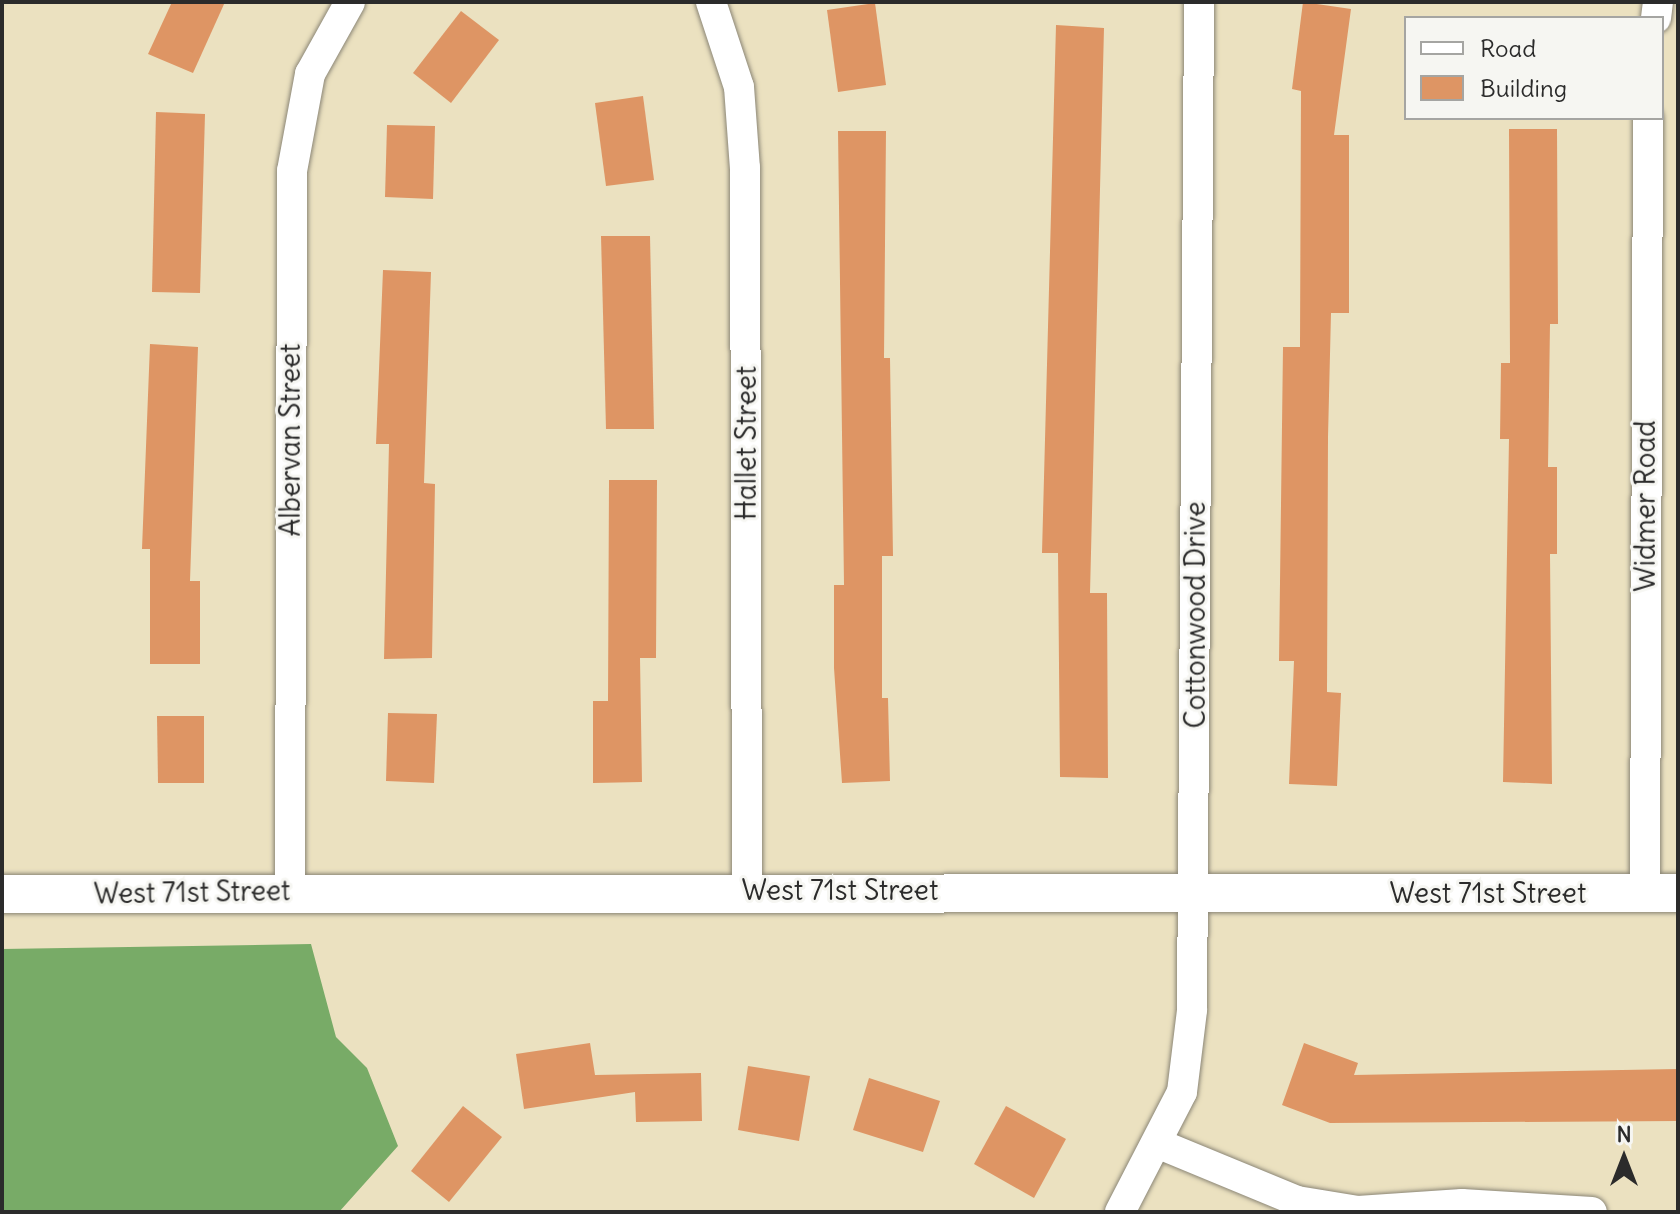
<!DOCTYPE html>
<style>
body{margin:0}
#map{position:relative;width:1680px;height:1214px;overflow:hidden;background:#ebe1c0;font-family:Delius,sans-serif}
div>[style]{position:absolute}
.forest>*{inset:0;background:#78ab67}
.building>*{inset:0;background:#de9564}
.roads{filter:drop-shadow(0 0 2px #8b8676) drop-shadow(0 0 2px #8b8676)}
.minor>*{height:30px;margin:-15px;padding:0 15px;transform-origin:15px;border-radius:15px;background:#fff}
.tertiary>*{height:38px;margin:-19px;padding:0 19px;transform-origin:19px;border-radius:19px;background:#fff}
span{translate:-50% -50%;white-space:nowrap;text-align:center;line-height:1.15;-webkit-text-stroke:6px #f6f6f2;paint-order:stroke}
.street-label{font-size:28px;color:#2b2b2b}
.frame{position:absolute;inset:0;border:4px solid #2b2b2b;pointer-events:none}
.legend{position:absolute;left:1404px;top:16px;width:260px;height:104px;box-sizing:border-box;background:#f6f6f2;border:2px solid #a5a5a2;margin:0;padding:10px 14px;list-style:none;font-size:24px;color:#2b2b2b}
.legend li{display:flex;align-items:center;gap:16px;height:40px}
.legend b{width:40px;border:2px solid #a5a5a2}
.north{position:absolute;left:1584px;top:1118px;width:80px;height:80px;-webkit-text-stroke:6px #f6f6f2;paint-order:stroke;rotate:0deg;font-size:22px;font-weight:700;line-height:32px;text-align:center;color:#2b2b2b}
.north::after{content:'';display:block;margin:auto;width:28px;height:36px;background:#2b2b2b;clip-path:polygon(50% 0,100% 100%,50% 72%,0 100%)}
</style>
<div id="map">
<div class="forest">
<div style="clip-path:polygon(311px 944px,336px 1037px,367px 1068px,398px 1146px,339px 1212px,2px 1212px,2px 949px)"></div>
</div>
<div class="building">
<div style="clip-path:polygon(172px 2px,225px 2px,193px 73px,148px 54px)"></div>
<div style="clip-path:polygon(1303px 2px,1351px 9px,1334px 135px,1349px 135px,1349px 313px,1331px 313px,1328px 437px,1327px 692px,1341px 693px,1337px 786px,1289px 784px,1294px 661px,1279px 661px,1283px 347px,1300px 347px,1301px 91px,1292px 89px)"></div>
<div style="clip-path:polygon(875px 3px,886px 85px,838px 92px,827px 10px)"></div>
<div style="clip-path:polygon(461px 11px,499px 40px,451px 103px,413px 73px)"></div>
<div style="clip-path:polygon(1056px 25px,1104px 28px,1090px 593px,1107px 593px,1108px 778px,1060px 777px,1058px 553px,1042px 553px)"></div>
<div style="clip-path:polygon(643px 96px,654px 180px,606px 186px,595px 103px)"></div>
<div style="clip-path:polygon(156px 112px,205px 114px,200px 293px,152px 292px)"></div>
<div style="clip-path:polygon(387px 125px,435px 126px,433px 199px,385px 197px)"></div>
<div style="clip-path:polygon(1509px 129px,1557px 129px,1558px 324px,1550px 324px,1548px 467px,1557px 467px,1557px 554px,1550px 554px,1552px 784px,1503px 782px,1509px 439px,1500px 439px,1501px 363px,1510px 363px)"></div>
<div style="clip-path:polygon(838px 131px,886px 131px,884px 358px,890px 358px,893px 556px,882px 556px,882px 698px,888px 698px,890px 781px,842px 783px,834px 668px,834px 585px,844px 585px)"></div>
<div style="clip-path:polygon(601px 236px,650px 236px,654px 429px,606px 429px)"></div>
<div style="clip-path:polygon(383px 270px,431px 272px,424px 483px,435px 484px,432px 658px,384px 659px,389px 444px,376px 444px)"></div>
<div style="clip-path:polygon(150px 344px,198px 347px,190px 581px,200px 581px,200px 664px,150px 664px,150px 549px,142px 549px)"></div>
<div style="clip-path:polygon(609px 480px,657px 480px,656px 658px,640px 658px,642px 782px,593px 783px,593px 701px,608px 701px)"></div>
<div style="clip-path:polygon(388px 713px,437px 714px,434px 783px,386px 781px)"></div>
<div style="clip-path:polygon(157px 716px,204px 716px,204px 783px,158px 783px)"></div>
<div style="clip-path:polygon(590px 1043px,595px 1075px,701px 1073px,702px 1121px,636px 1122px,635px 1092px,524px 1109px,516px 1054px)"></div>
<div style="clip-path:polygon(1304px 1043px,1358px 1063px,1354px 1075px,1678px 1069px,1678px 1121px,1330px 1123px,1282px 1105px)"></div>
<div style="clip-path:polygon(748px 1066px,810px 1076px,799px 1141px,738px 1130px)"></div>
<div style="clip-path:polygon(869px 1078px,940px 1101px,923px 1152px,853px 1130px)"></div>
<div style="clip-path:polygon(463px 1106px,502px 1137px,449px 1202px,411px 1171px)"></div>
<div style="clip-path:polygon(1006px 1106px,1066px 1139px,1034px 1198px,974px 1164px)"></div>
</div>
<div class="roads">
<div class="minor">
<div style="left:711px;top:2px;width:89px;rotate:71.8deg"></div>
<div style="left:739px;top:87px;width:81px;rotate:85.8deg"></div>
<div style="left:745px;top:168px;width:721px;rotate:89.84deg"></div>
<div style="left:1656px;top:18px;width:16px;rotate:-83deg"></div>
<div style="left:290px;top:891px;width:720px;rotate:-89.84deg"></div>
<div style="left:292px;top:171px;width:99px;rotate:-79.5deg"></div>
<div style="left:310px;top:74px;width:82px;rotate:-60.9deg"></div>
<div style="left:1645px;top:893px;width:775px;rotate:-89.78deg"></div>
<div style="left:1159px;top:1144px;width:149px;rotate:22.4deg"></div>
<div style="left:1297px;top:1201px;width:62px;rotate:9.3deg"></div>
<div style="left:1358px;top:1211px;width:104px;rotate:-3.9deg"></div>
<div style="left:1462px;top:1204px;width:130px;rotate:3.5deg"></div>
<div style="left:1120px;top:1212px;width:135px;rotate:-62.7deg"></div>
<div style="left:1182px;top:1092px;width:83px;rotate:-83deg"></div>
<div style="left:1192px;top:1010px;width:1008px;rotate:-89.6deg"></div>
</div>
<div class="tertiary">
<div style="left:2px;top:894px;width:1676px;rotate:-0.03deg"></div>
</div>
</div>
<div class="street-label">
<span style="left:290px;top:440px;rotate:-90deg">Albervan Street</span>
<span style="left:746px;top:443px;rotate:-90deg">Hallet Street</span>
<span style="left:1645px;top:506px;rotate:-90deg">Widmer Road</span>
<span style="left:1195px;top:615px;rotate:-90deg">Cottonwood Drive</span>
<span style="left:840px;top:890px">West 71st Street</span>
<span style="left:192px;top:892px;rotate:-1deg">West 71st Street</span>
<span style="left:1488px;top:893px">West 71st Street</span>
</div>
<div class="frame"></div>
<ul class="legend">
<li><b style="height:10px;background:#fff"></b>Road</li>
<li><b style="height:22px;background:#de9564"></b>Building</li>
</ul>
<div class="north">N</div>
</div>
